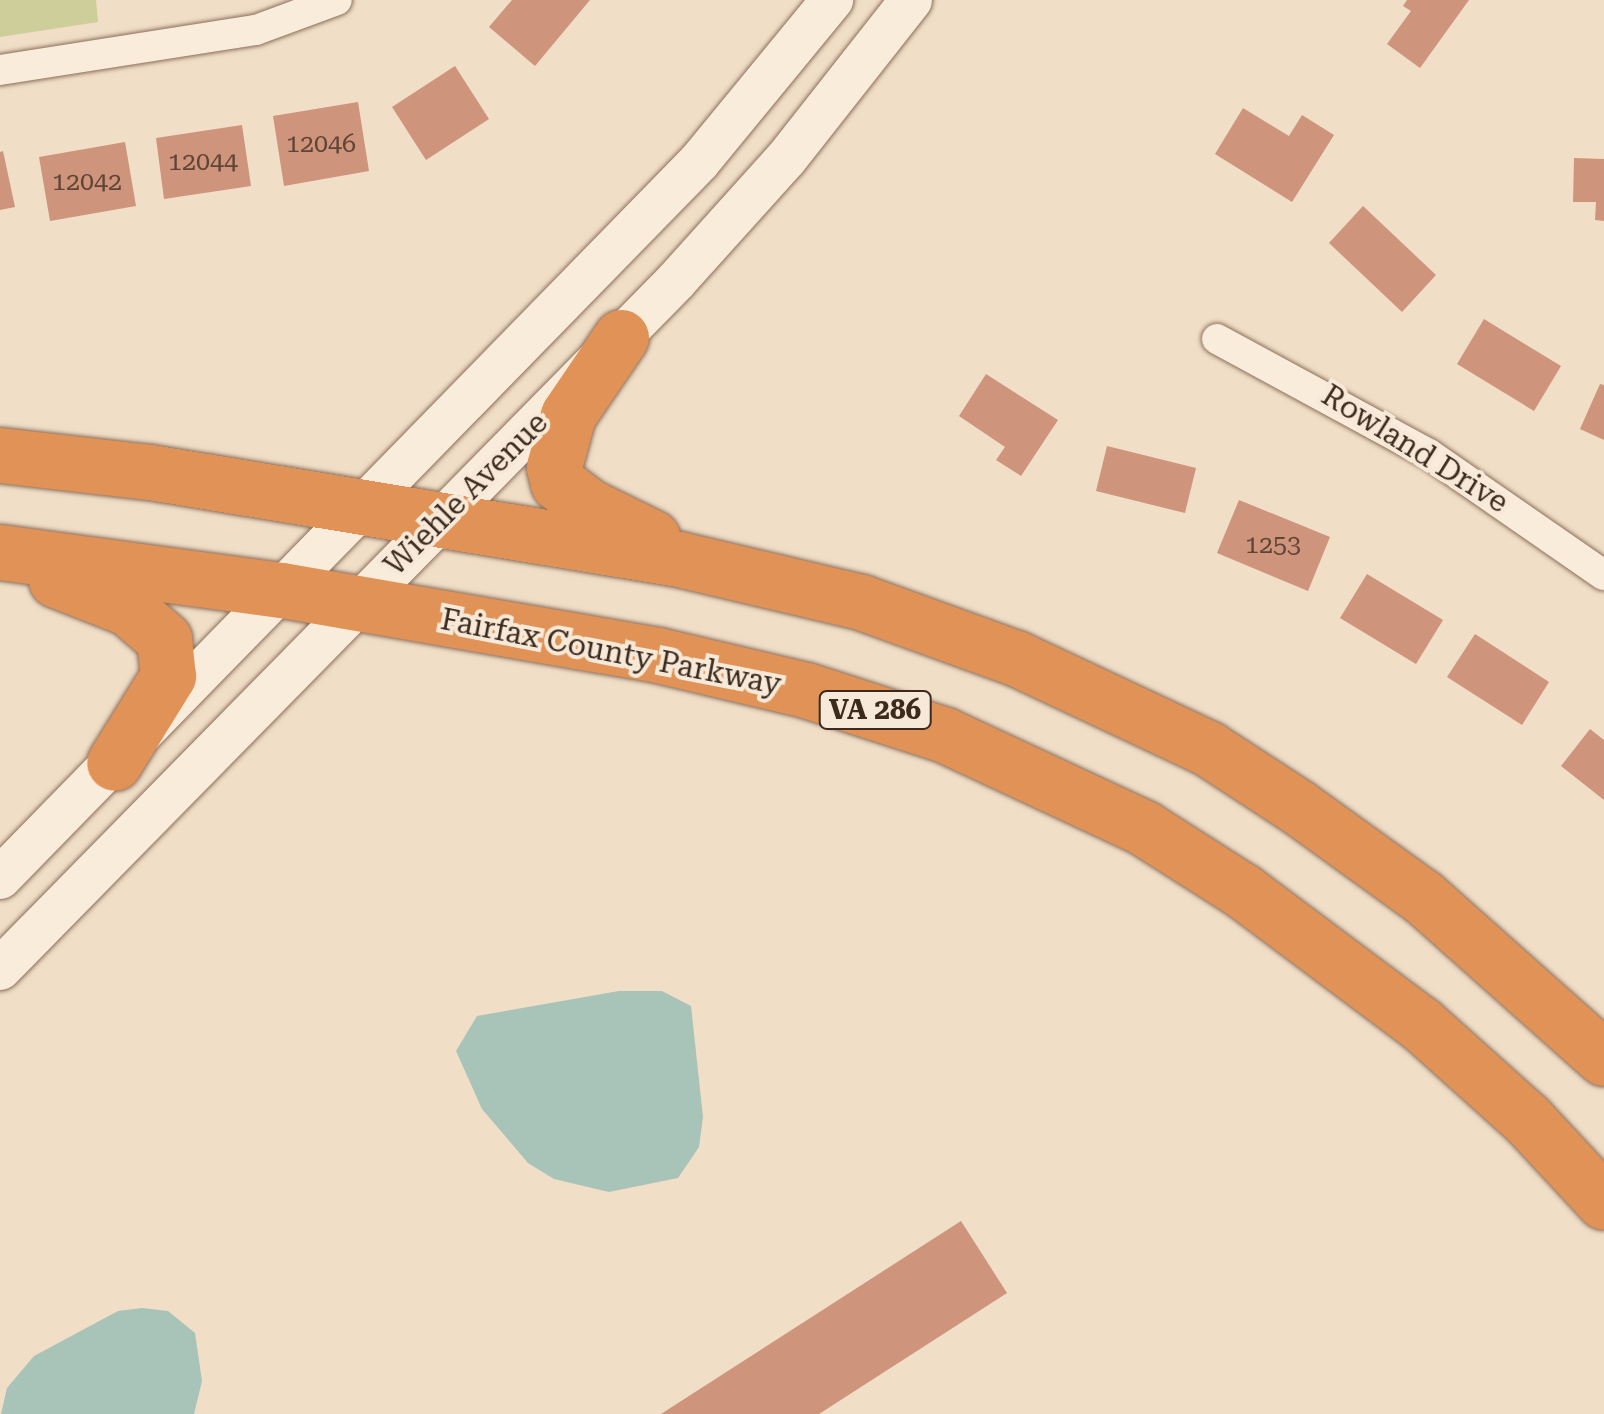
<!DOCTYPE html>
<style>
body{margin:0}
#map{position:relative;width:1604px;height:1414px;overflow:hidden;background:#f0dec7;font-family:"Roboto Serif",serif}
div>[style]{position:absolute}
.green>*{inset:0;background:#cece9a}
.water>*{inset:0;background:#a8c3b8}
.building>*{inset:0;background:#ce947c}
.roads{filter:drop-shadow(0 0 2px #8c6f5b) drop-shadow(0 0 2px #8c6f5b)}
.street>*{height:30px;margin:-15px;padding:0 15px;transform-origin:15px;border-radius:15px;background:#faecdb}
.secondary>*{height:42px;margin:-21px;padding:0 21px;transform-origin:21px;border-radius:21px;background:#faecdb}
.highway>*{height:55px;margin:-27.5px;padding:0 27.5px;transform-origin:27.5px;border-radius:27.5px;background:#e09257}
span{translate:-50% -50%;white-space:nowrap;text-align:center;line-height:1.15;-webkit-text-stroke:8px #f7e9d7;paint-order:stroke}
.number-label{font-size:25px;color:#604436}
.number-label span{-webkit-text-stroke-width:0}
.shield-label span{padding:2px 8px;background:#f7e9d7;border:2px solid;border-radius:8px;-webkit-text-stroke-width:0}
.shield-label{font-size:28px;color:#3c2a1f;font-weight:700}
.street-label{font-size:30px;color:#3c2a1f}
</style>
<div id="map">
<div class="green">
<div style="clip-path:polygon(0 0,96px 0,98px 22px,0 37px)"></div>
</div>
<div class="water">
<div style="clip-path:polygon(619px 991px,662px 991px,691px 1006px,703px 1117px,699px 1147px,678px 1178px,609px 1192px,554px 1179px,528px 1163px,482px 1109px,456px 1051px,477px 1016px)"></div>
<div style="clip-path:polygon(142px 1308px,168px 1311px,195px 1333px,202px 1381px,194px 1414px,1px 1414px,7px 1388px,34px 1356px,118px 1311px)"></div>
</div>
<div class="building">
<div style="clip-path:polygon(512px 0,590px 0,535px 66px,489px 27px)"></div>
<div style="clip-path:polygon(1407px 0,1469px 0,1420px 68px,1387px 44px,1411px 11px,1403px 6px)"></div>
<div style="clip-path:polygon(455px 66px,489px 119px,426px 160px,392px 107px)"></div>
<div style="clip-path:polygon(358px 102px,369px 171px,284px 186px,273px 116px)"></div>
<div style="clip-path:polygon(1243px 108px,1289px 136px,1302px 115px,1334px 135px,1292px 202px,1215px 154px)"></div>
<div style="clip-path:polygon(242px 125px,251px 186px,164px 199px,156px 138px)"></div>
<div style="clip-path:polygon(125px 142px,136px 206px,50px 221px,39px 157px)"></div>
<div style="clip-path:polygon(3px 151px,15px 207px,0 210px,0 152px)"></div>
<div style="clip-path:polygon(1574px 158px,1604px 159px,1604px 221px,1595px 220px,1596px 202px,1573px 202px)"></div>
<div style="clip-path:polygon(1363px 206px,1436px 275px,1402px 312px,1329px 243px)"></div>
<div style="clip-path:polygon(1484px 319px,1561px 366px,1534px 411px,1457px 364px)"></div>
<div style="clip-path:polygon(986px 374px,1058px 420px,1021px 476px,996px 460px,1005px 447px,959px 416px)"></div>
<div style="clip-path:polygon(1600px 384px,1604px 385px,1604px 440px,1580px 429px)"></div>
<div style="clip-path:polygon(1107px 446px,1196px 468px,1185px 513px,1096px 491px)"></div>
<div style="clip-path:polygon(1239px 500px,1330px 537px,1308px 591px,1217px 553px)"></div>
<div style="clip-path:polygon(1367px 574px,1443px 620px,1416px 664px,1340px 618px)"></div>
<div style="clip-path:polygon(1475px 634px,1549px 682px,1522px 725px,1447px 677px)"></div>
<div style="clip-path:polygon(1590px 729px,1604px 740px,1604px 800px,1561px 766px)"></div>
<div style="clip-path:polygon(961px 1221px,1007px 1293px,819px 1414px,661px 1414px)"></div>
</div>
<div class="roads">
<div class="street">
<div style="left:0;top:70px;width:259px;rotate:-8.9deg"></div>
<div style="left:256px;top:30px;width:86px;rotate:-20.3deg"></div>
<div style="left:1217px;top:339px;width:241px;rotate:28.5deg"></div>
<div style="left:1429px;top:454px;width:213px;rotate:34.7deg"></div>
</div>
<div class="secondary">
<div style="left:0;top:878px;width:1001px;rotate:-45.69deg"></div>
<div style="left:699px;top:162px;width:210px;rotate:-50.6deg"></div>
<div style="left:0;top:969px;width:965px;rotate:-45.5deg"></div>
<div style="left:676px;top:281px;width:164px;rotate:-48deg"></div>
<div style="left:786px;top:159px;width:202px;rotate:-51.8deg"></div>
</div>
<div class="highway">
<div style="left:621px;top:337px;width:94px;rotate:124.2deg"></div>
<div style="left:568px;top:415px;width:54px;rotate:105.1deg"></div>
<div style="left:554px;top:467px;width:16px;rotate:76deg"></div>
<div style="left:558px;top:483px;width:38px;rotate:37deg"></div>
<div style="left:588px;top:506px;width:72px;rotate:26.2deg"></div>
<div style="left:0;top:455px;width:151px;rotate:6.5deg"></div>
<div style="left:150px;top:472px;width:536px;rotate:9.34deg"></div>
<div style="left:679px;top:559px;width:187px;rotate:13.3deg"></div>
<div style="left:861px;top:602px;width:165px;rotate:19.9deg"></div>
<div style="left:1016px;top:658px;width:213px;rotate:25.2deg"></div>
<div style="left:1209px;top:749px;width:106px;rotate:33.1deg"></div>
<div style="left:1298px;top:807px;width:154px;rotate:35.8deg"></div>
<div style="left:1423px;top:897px;width:242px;rotate:41.7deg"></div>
<div style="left:0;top:552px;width:285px;rotate:7.7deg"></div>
<div style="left:282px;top:590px;width:382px;rotate:9.8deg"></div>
<div style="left:658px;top:655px;width:152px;rotate:13.3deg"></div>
<div style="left:806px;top:690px;width:146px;rotate:17.9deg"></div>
<div style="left:945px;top:735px;width:220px;rotate:25deg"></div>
<div style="left:1144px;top:828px;width:117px;rotate:32.5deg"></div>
<div style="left:1243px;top:891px;width:222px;rotate:36.8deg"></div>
<div style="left:1421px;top:1024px;width:142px;rotate:41.9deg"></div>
<div style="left:1527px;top:1119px;width:113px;rotate:47.1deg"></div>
<div style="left:56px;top:580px;width:77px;rotate:21.3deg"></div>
<div style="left:128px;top:608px;width:48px;rotate:40.7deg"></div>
<div style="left:164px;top:639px;width:37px;rotate:84deg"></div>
<div style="left:168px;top:676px;width:102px;rotate:121.8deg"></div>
</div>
</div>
<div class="number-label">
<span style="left:321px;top:144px">12046</span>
<span style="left:203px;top:162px">12044</span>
<span style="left:87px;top:182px">12042</span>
<span style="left:1273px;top:545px">1253</span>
</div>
<div class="shield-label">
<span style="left:875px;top:710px">VA 286</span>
</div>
<div class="street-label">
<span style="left:1415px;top:449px;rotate:32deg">Rowland Drive</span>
<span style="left:466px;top:494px;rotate:-45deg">Wiehle Avenue</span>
<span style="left:611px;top:652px;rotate:11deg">Fairfax County Parkway</span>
</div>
</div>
